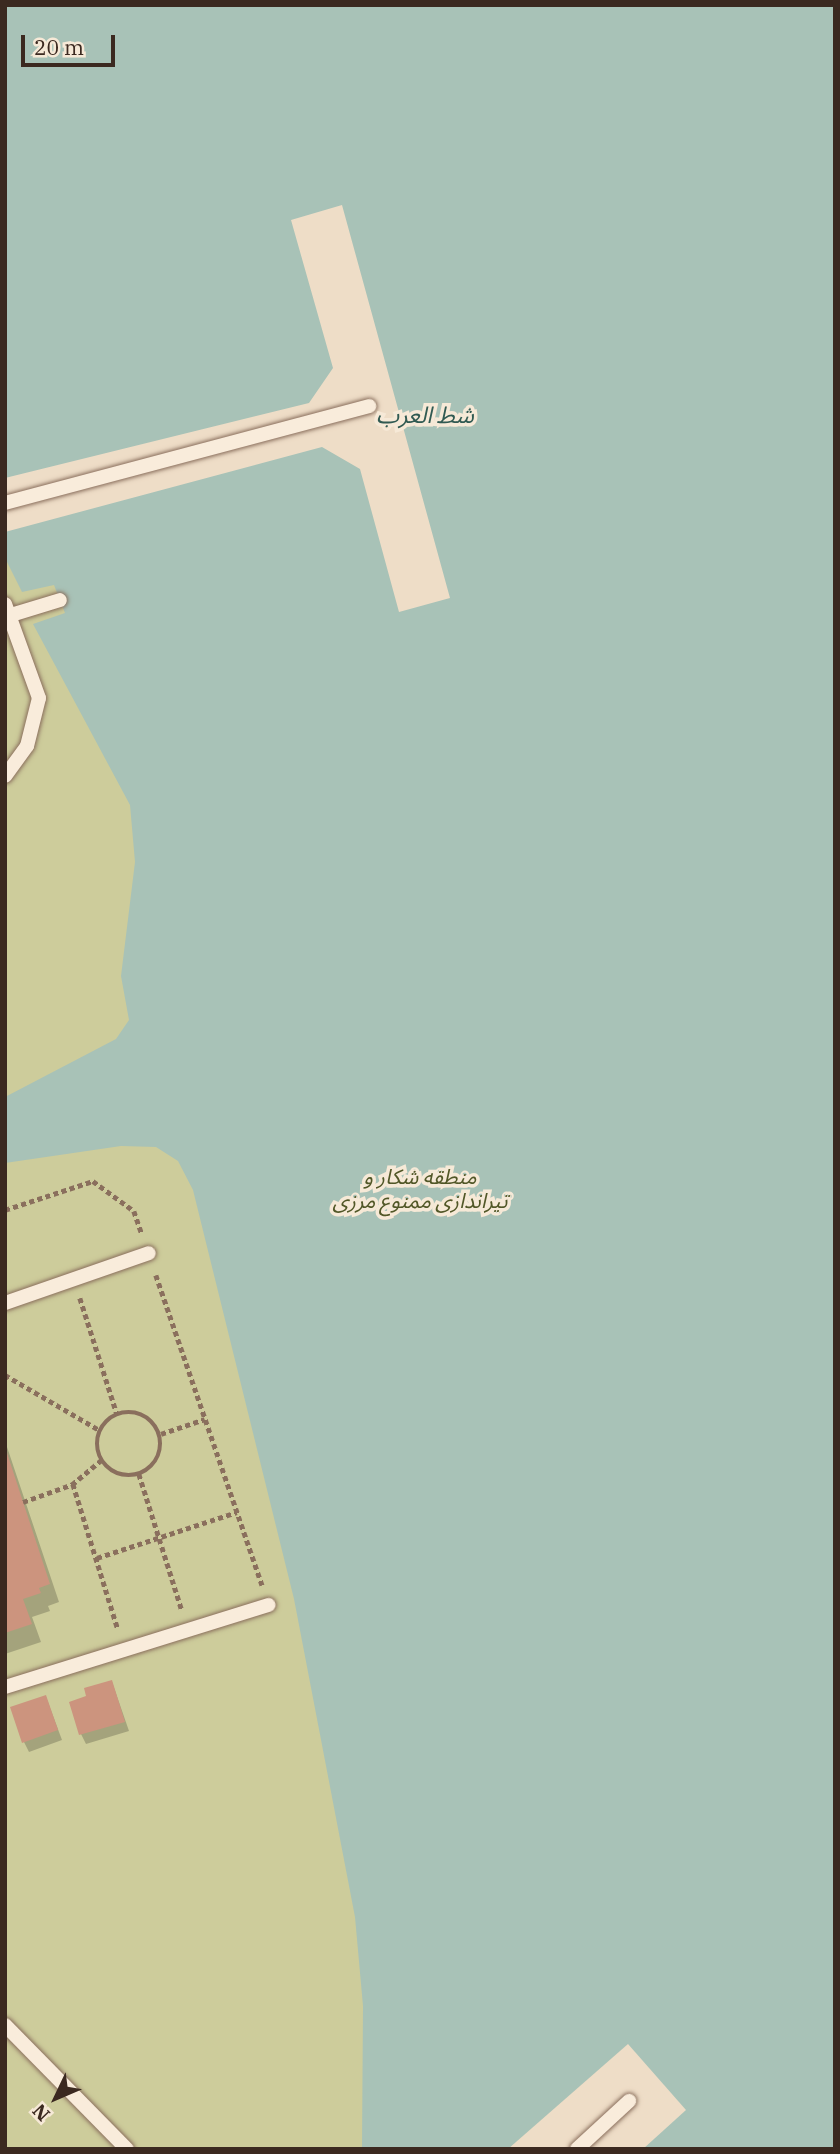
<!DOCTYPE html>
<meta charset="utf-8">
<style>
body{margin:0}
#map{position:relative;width:840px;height:2154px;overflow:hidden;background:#eeddc7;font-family:"IBM Plex Serif","Noto Sans Arabic",serif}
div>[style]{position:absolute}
.green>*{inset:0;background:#cdcc9b}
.water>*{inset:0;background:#a8c2b7}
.pier>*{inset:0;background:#eeddc7}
.shadow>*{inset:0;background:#0003}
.building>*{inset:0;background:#cc947e}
.path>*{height:4.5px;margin-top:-2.25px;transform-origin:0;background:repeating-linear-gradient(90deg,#8a6f5d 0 5px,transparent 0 8.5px)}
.path>.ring{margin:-2.25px;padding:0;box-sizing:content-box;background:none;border:4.5px solid #8a6f5d;border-radius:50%}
.roads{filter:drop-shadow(0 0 2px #8a6f5d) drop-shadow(0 0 2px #8a6f5d)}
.lane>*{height:14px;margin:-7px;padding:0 7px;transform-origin:7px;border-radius:7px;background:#f9ecdb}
span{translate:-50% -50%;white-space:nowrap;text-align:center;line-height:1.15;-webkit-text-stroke:7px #f6e9d7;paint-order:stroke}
.park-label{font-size:21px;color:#515727;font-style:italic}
.water-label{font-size:23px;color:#305a52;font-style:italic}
.frame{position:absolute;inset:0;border:7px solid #3b2920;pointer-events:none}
.north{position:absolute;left:21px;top:2063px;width:70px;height:70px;-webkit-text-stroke:5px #f6e9d7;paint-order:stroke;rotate:226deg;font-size:19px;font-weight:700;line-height:28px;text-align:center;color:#3b2920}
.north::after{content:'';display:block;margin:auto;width:24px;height:32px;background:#3b2920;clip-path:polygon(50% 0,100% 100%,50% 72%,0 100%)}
.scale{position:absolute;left:21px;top:35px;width:94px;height:32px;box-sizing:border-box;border:4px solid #3b2920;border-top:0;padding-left:9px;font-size:21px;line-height:24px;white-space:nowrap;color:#3b2920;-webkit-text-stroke:5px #f6e9d7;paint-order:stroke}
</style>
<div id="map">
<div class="green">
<div style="clip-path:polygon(5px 5px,835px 227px,835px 2149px,5px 2149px)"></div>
</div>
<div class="water">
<div style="clip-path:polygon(5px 5px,835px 5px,835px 2149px,362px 2149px,363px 2006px,355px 1917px,294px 1599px,193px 1190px,178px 1161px,156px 1147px,121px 1146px,5px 1163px,5px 1097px,116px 1039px,129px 1020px,121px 976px,135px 862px,130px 805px,33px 624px,65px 613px,54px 585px,22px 592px,5px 558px)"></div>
</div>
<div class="pier">
<div style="clip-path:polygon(342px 205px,450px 598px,399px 612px,360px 469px,322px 447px,5px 532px,5px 478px,309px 403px,333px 368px,291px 220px)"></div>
<div style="clip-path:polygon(628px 2044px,686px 2110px,643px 2149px,508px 2149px)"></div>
</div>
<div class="shadow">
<div style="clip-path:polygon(5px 1441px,59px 1602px,48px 1606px,50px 1611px,32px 1617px,41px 1642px,5px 1654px)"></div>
<div style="clip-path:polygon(112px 1682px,129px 1731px,86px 1744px,81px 1734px)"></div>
<div style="clip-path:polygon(46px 1697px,62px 1740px,29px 1752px,24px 1742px)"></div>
</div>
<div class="building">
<div style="clip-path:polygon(6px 1450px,50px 1584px,39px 1588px,41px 1593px,23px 1599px,32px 1624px,5px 1633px)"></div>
<div style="clip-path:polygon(112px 1680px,125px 1722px,79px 1735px,69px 1702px,86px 1696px,84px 1688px)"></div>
<div style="clip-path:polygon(46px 1695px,58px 1730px,22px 1743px,10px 1707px)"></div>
</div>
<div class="path">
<div style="left:5px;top:1210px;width:93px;rotate:-18.2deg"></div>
<div style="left:93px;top:1181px;width:51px;rotate:36.2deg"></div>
<div style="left:134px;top:1211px;width:24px;rotate:71deg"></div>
<div style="left:156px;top:1275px;width:328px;rotate:71.1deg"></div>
<div style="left:80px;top:1298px;width:122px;rotate:72.3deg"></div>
<div style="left:5px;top:1375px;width:109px;rotate:30.3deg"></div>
<div class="ring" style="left:97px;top:1412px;width:59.5px;height:59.5px"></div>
<div style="left:161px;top:1434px;width:46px;rotate:-18.8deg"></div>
<div style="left:102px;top:1460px;width:38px;rotate:140deg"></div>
<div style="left:73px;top:1484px;width:152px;rotate:72.8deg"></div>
<div style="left:139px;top:1474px;width:143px;rotate:72.5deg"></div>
<div style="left:23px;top:1502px;width:53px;rotate:-19.8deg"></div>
<div style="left:97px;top:1558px;width:147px;rotate:-18.2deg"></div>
</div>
<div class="roads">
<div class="lane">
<div style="left:5px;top:503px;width:377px;rotate:-14.9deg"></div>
<div style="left:5px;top:604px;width:100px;rotate:70.1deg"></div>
<div style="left:39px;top:698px;width:49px;rotate:104deg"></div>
<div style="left:27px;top:746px;width:37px;rotate:126deg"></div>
<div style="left:11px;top:615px;width:51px;rotate:-17deg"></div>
<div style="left:5px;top:1303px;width:152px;rotate:-19.1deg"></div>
<div style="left:5px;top:1687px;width:276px;rotate:-17.3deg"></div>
<div style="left:5px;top:2025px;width:174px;rotate:45.5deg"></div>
<div style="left:577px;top:2149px;width:71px;rotate:-42.7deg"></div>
</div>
</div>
<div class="park-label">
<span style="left:420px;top:1188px">منطقه شکار و<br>تیراندازی ممنوع مرزی</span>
</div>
<div class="water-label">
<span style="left:425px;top:414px">شط العرب</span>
</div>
<div class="frame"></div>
<div class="north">N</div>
<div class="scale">20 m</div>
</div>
